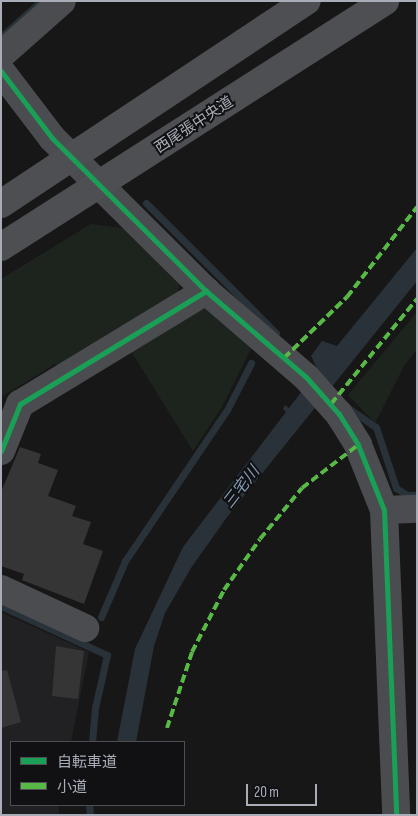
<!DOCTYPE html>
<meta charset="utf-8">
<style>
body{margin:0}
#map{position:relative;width:418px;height:816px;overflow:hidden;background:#171717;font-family:"Sofia Sans Condensed","Noto Sans JP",sans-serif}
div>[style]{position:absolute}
.built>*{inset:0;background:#212123}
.green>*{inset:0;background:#1d241e}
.water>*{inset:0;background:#2a3239}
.stream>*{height:7px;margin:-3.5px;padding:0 3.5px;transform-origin:3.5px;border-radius:3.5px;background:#2a3239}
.building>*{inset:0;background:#353536}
.minor>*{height:28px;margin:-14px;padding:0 14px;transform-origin:14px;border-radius:14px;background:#4b4c50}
.major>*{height:28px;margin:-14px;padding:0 14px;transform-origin:14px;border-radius:14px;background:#4d4f52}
.quiet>*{height:4px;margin-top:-2px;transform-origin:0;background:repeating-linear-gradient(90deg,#58b947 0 8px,transparent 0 12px)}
.cycleway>*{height:5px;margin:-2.5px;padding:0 2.5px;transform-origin:2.5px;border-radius:2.5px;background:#1a9f57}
span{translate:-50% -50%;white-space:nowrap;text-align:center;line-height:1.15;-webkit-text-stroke:4px #111113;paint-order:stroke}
.street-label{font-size:15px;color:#a8adb8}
.water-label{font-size:16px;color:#7f9bb3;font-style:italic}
.frame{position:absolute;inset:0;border:2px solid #a8adb8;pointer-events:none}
.legend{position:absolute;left:10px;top:741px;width:175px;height:65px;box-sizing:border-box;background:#111113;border:1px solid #4d4f55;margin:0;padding:6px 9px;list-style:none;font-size:15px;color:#a8adb8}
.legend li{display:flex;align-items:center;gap:10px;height:25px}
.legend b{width:25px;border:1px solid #4d4f55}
.scale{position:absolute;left:246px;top:784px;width:71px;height:22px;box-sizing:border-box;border:2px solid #a8adb8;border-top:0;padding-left:6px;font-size:15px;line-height:18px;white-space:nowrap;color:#a8adb8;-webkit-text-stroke:4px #111113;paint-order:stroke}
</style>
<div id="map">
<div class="built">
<div style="clip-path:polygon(1px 612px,89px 652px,71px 742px,11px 742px,11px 805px,59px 805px,59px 815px,1px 815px)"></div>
</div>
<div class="green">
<div style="clip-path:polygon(91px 224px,130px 229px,181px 279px,176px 300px,60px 372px,55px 364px,1px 397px,1px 279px)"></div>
<div style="clip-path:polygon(192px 306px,210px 306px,252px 347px,222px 407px,193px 451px,129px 348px)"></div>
<div style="clip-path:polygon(417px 312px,417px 349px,404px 366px,375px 423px,348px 395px)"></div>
</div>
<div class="water">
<div style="clip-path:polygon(417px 248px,417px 281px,227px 517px,191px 568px,165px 613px,154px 646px,136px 742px,117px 742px,135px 649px,183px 547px,286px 412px,283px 409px,285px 405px,289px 408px,318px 370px,311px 356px,322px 341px,337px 346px)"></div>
</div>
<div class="stream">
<div style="left:3px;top:35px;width:51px;rotate:-41.8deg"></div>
<div style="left:146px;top:203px;width:184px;rotate:45deg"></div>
<div style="left:347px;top:407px;width:35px;rotate:35deg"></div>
<div style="left:376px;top:427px;width:64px;rotate:71.8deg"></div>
<div style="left:396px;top:488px;width:13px;rotate:32deg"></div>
<div style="left:407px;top:495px;width:10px"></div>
<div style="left:1px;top:606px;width:117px;rotate:24.8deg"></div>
<div style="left:107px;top:655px;width:54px;rotate:102.8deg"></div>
<div style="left:95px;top:708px;width:34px;rotate:95deg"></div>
<div style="left:101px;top:617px;width:61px;rotate:-66.8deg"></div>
<div style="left:125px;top:561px;width:182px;rotate:-56deg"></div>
<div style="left:227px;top:410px;width:53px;rotate:-62.9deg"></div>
<div style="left:89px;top:805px;width:10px;rotate:84deg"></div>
</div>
<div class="building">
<div style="clip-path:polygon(20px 447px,41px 454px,38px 463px,58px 470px,48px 496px,76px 506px,72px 516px,91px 522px,83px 544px,103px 551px,84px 604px,22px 580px,24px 574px,1px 566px,1px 492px)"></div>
<div style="clip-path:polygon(56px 646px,84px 651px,78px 699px,52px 696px)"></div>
<div style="clip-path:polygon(7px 670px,21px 722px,1px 728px,1px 671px)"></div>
</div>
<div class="minor">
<div style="left:1px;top:55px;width:81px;rotate:-41.5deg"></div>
<div style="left:1px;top:71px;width:84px;rotate:52.7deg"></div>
<div style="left:52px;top:138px;width:217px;rotate:44.8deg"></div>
<div style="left:206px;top:291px;width:132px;rotate:40.7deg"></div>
<div style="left:306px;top:377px;width:50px;rotate:48.3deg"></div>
<div style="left:339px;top:414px;width:36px;rotate:58deg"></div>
<div style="left:358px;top:445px;width:70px;rotate:68.2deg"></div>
<div style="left:384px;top:510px;width:305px;rotate:87.7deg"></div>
<div style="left:1px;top:451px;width:51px;rotate:-68deg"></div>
<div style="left:20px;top:404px;width:218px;rotate:-31.3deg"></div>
<div style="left:384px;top:510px;width:33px;rotate:-2deg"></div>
<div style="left:1px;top:589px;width:93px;rotate:24.9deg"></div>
</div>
<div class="major">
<div style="left:1px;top:204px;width:367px;rotate:-33.6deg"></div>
<div style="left:1px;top:247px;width:456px;rotate:-32.6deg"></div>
</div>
<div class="quiet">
<div style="left:284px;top:358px;width:88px;rotate:-44.1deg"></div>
<div style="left:347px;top:297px;width:114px;rotate:-52.1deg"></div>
<div style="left:331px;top:404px;width:136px;rotate:-50.7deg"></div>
<div style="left:167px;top:728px;width:80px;rotate:-71.8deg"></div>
<div style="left:192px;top:652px;width:70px;rotate:-62.7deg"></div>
<div style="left:224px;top:590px;width:62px;rotate:-54.8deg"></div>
<div style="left:260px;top:539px;width:66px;rotate:-50.5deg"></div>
<div style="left:302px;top:488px;width:71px;rotate:-37.5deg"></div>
</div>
<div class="cycleway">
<div style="left:1px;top:71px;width:84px;rotate:52.7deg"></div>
<div style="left:52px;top:138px;width:217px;rotate:44.8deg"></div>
<div style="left:206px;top:291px;width:132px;rotate:40.7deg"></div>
<div style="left:306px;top:377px;width:50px;rotate:48.3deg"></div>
<div style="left:339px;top:414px;width:36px;rotate:58deg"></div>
<div style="left:358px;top:445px;width:70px;rotate:68.2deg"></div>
<div style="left:384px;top:510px;width:305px;rotate:87.7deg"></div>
<div style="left:1px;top:451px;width:51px;rotate:-68deg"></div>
<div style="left:20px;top:404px;width:218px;rotate:-31.3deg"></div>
</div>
<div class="street-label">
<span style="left:194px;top:125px;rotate:-33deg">西尾張中央道</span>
</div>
<div class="water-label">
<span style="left:242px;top:488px;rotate:-52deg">三宅川</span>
</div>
<div class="frame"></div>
<ul class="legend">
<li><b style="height:6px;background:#1a9f57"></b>自転車道</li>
<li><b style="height:6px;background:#58b947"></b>小道</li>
</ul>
<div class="scale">20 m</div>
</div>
